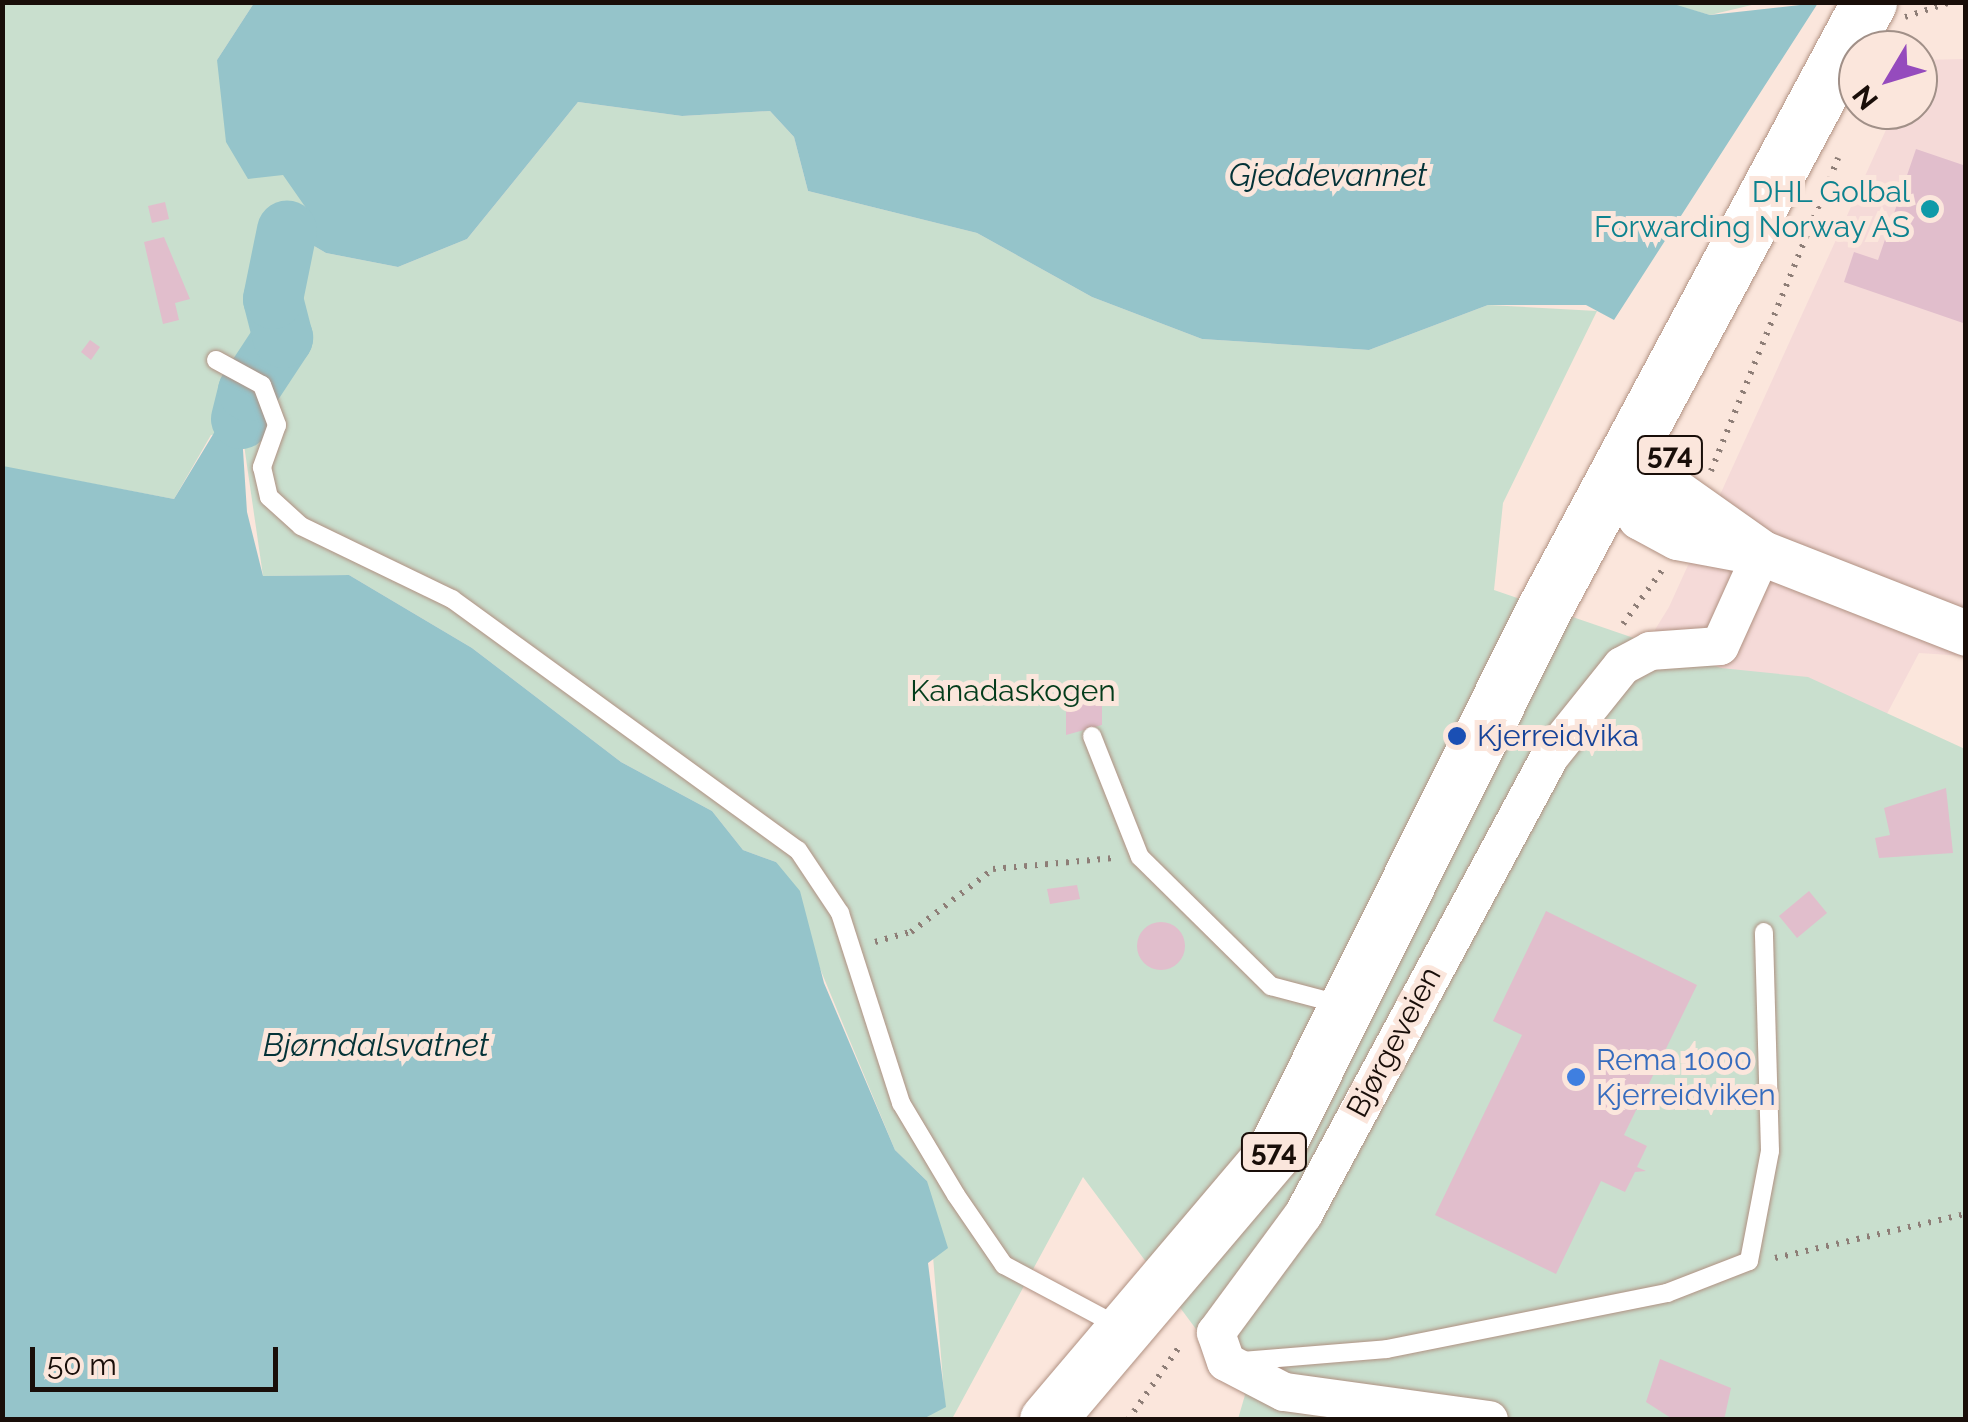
<!DOCTYPE html>
<meta charset="utf-8">
<style>
body{margin:0}
#map{position:relative;width:1968px;height:1422px;overflow:hidden;background:#fbe6dc;font-family:Raleway,sans-serif}
div>[style]{position:absolute}
.industrial>*{inset:0;background:#f5dad8}
.green>*{inset:0;background:#c9dfce}
.water>*{inset:0;background:#95c4ca}
.river>*{height:60px;margin:-30px;padding:0 30px;transform-origin:30px;border-radius:30px;background:#95c4ca}
.building>*{inset:0;background:#e1becc}
.round{border-radius:50%}
.path>*{height:6px;margin-top:-3px;transform-origin:0;background:repeating-linear-gradient(90deg,#8e7e77 0 2.5px,transparent 0 10.5px)}
.roads{filter:drop-shadow(0 0 2px #b09182) drop-shadow(0 0 2px #b09182)}
.service>*{height:18px;margin:-9px;padding:0 9px;transform-origin:9px;border-radius:9px;background:#fff}
.minor>*{height:38px;margin:-19px;padding:0 19px;transform-origin:19px;border-radius:19px;background:#fff}
.tertiary>*{height:45px;margin:-22.5px;padding:0 22.5px;transform-origin:22.5px;border-radius:22.5px;background:#fff}
.primary>*{height:55px;margin:-27.5px;padding:0 27.5px;transform-origin:27.5px;border-radius:27.5px;background:#fff}
.dots>*{width:28px;height:28px;translate:-50% -50%;box-sizing:border-box;border:5px solid #fbe6dc;border-radius:50%}
span{translate:-50% -50%;white-space:nowrap;text-align:center;line-height:1.15;-webkit-text-stroke:10px #fbe6dc;paint-order:stroke}
.shield-label span{padding:2px 8px;background:#fbe6dc;border:2px solid;border-radius:8px;-webkit-text-stroke-width:0}
.shield-label{font-size:28px;color:#190e09;font-weight:700}
.culture-label{font-size:30px;color:#0d838f}
.right{translate:-100% -50%;text-align:right}
.park-label{font-size:30px;color:#033c1b}
.transit-label{font-size:30px;color:#164399}
.left{translate:0 -50%;text-align:left}
.street-label{font-size:30px;color:#190e09}
.shop-label{font-size:30px;color:#366cbe}
.water-label{font-size:32px;color:#033237;font-style:italic}
.frame{position:absolute;inset:0;border:5px solid #190e09;pointer-events:none}
.north{position:absolute;left:1838px;top:30px;width:100px;height:100px;box-sizing:border-box;background:#fbe6dc;border:2px solid #a19088;border-radius:50%;rotate:232deg;font-size:28px;font-weight:700;line-height:40px;text-align:center;color:#190e09}
.north::after{content:'';display:block;margin:auto;width:35px;height:45px;background:#954bbd;clip-path:polygon(50% 0,100% 100%,50% 72%,0 100%)}
.scale{position:absolute;left:30px;top:1347px;width:248px;height:45px;box-sizing:border-box;border:5px solid #190e09;border-top:0;padding-left:12px;font-size:30px;line-height:35px;white-space:nowrap;color:#190e09;-webkit-text-stroke:8px #fbe6dc;paint-order:stroke}
</style>
<div id="map">
<div class="industrial">
<div style="clip-path:polygon(1965px 59px,1965px 656px,1919px 653px,1575px 1306px,1495px 889px,1669px 607px,1895px 110px,1918px 110px,1918px 60px)"></div>
</div>
<div class="green">
<div style="clip-path:polygon(3px 3px,254px 3px,217px 60px,306px 208px,287px 230px,326px 253px,398px 267px,467px 239px,578px 102px,682px 116px,770px 111px,794px 137px,808px 191px,977px 233px,1092px 297px,1202px 339px,1369px 350px,1488px 305px,1597px 311px,1503px 503px,1494px 590px,1721px 668px,1808px 677px,1965px 749px,1965px 1419px,1238px 1419px,1245px 1395px,1083px 1177px,952px 1419px,921px 1419px,945px 1406px,927px 1181px,895px 1150px,776px 862px,743px 850px,712px 811px,621px 762px,472px 648px,349px 575px,263px 576px,242px 431px,211px 435px,174px 499px,3px 467px)"></div>
<div style="clip-path:polygon(1667px 3px,1760px 3px,1710px 15px)"></div>
</div>
<div class="water">
<div style="clip-path:polygon(254px 3px,1667px 2px,1710px 15px,1818px 3px,1614px 320px,1586px 305px,1488px 305px,1369px 350px,1202px 339px,1092px 297px,977px 233px,808px 191px,794px 137px,770px 111px,682px 116px,578px 102px,467px 239px,398px 267px,326px 253px,287px 230px,306px 208px,283px 175px,248px 179px,226px 142px,217px 60px)"></div>
<div style="clip-path:polygon(223px 418px,241px 419px,247px 512px,263px 576px,349px 575px,472px 648px,621px 762px,712px 811px,743px 850px,776px 862px,800px 891px,824px 983px,895px 1150px,927px 1181px,948px 1248px,928px 1263px,946px 1407px,921px 1420px,3px 1419px,3px 466px,174px 499px)"></div>
</div>
<div class="river">
<div style="left:241px;top:419px;width:29px;rotate:-76deg"></div>
<div style="left:248px;top:391px;width:64px;rotate:-56.6deg"></div>
<div style="left:283px;top:338px;width:40px;rotate:-104.4deg"></div>
<div style="left:273px;top:299px;width:70px;rotate:-78.5deg"></div>
</div>
<div class="building">
<div style="clip-path:polygon(1916px 149px,1966px 166px,1966px 324px,1844px 282px,1854px 252px,1878px 260px)"></div>
<div style="clip-path:polygon(165px 202px,169px 219px,152px 223px,148px 206px)"></div>
<div style="clip-path:polygon(164px 237px,190px 299px,175px 303px,179px 320px,163px 324px,144px 242px)"></div>
<div style="clip-path:polygon(90px 340px,100px 347px,91px 360px,81px 352px)"></div>
<div style="clip-path:polygon(1066px 688px,1102px 688px,1102px 725px,1066px 735px)"></div>
<div style="clip-path:polygon(1946px 788px,1953px 853px,1879px 858px,1875px 838px,1890px 835px,1884px 808px)"></div>
<div style="clip-path:polygon(1077px 885px,1080px 899px,1050px 904px,1047px 889px)"></div>
<div style="clip-path:polygon(1809px 891px,1827px 913px,1797px 938px,1779px 916px)"></div>
<div style="clip-path:polygon(1546px 911px,1697px 985px,1624px 1135px,1647px 1146px,1637px 1167px,1646px 1171px,1635px 1172px,1625px 1192px,1601px 1181px,1556px 1274px,1435px 1215px,1522px 1035px,1493px 1021px)"></div>
<div class="round" style="left:1137px;top:922px;width:48px;height:48px"></div>
<div style="clip-path:polygon(1660px 1359px,1731px 1388px,1724px 1420px,1674px 1420px,1646px 1402px)"></div>
</div>
<div class="path">
<div style="left:1905px;top:17px;width:48px;rotate:-18.1deg"></div>
<div style="left:1711px;top:471px;width:338px;rotate:-67.9deg"></div>
<div style="left:1623px;top:624px;width:68px;rotate:-54deg"></div>
<div style="left:875px;top:942px;width:37px;rotate:-16deg"></div>
<div style="left:911px;top:932px;width:103px;rotate:-37.5deg"></div>
<div style="left:993px;top:869px;width:121px;rotate:-5.2deg"></div>
<div style="left:1775px;top:1258px;width:196px;rotate:-13deg"></div>
<div style="left:1128px;top:1420px;width:94px;rotate:-55deg"></div>
</div>
<div class="roads">
<div class="service">
<div style="left:216px;top:360px;width:52px;rotate:28.5deg"></div>
<div style="left:262px;top:385px;width:43px;rotate:69.4deg"></div>
<div style="left:277px;top:425px;width:45px;rotate:109.7deg"></div>
<div style="left:262px;top:467px;width:31px;rotate:77deg"></div>
<div style="left:269px;top:497px;width:43px;rotate:42.2deg"></div>
<div style="left:301px;top:526px;width:168px;rotate:25.8deg"></div>
<div style="left:452px;top:599px;width:427px;rotate:36deg"></div>
<div style="left:798px;top:850px;width:76px;rotate:56.3deg"></div>
<div style="left:840px;top:913px;width:200px;rotate:72.2deg"></div>
<div style="left:901px;top:1103px;width:107px;rotate:59.1deg"></div>
<div style="left:956px;top:1195px;width:85px;rotate:55.6deg"></div>
<div style="left:1004px;top:1265px;width:132px;rotate:28.1deg"></div>
<div style="left:1092px;top:736px;width:130px;rotate:68.4deg"></div>
<div style="left:1140px;top:857px;width:184px;rotate:44.6deg"></div>
<div style="left:1271px;top:986px;width:70px;rotate:14.8deg"></div>
<div style="left:1242px;top:1361px;width:145px;rotate:-4.7deg"></div>
<div style="left:1387px;top:1349px;width:286px;rotate:-11.3deg"></div>
<div style="left:1667px;top:1293px;width:88px;rotate:-21.3deg"></div>
<div style="left:1749px;top:1261px;width:112px;rotate:-79.2deg"></div>
<div style="left:1770px;top:1151px;width:219px;rotate:-91.6deg"></div>
</div>
<div class="minor">
<div style="left:1489px;top:1420px;width:207px;rotate:-172.2deg"></div>
<div style="left:1284px;top:1392px;width:65px;rotate:-152.7deg"></div>
<div style="left:1226px;top:1362px;width:31px;rotate:-109deg"></div>
<div style="left:1216px;top:1333px;width:147px;rotate:-53.6deg"></div>
<div style="left:1303px;top:1215px;width:521px;rotate:-61.71deg"></div>
<div style="left:1550px;top:756px;width:115px;rotate:-51.3deg"></div>
<div style="left:1622px;top:666px;width:32px;rotate:-28deg"></div>
<div style="left:1650px;top:651px;width:70px;rotate:-4.1deg"></div>
<div style="left:1720px;top:646px;width:102px;rotate:-65.7deg"></div>
</div>
<div class="tertiary">
<div style="left:1762px;top:553px;width:86px;rotate:-169.3deg"></div>
<div style="left:1677px;top:537px;width:42px;rotate:-151.6deg"></div>
<div style="left:1640px;top:517px;width:39px;rotate:-122deg"></div>
<div style="left:1619px;top:484px;width:40px;rotate:-5.7deg"></div>
<div style="left:1659px;top:480px;width:126px;rotate:35.3deg"></div>
<div style="left:1762px;top:553px;width:219px;rotate:21.4deg"></div>
</div>
<div class="primary">
<div style="left:1047px;top:1420px;width:351px;rotate:-49.7deg"></div>
<div style="left:1274px;top:1152px;width:604px;rotate:-63.56deg"></div>
<div style="left:1543px;top:611px;width:691px;rotate:-61.84deg"></div>
</div>
</div>
<div class="dots">
<div style="left:1930px;top:209px;background:#0f9aa8"></div>
<div style="left:1457px;top:736px;background:#1a4fb4"></div>
<div style="left:1576px;top:1077px;background:#3f7fe0"></div>
</div>
<div class="shield-label">
<span style="left:1670px;top:455px">574</span>
<span style="left:1274px;top:1152px">574</span>
</div>
<div class="culture-label">
<span class="right" style="left:1910px;top:209px">DHL Golbal<br>Forwarding Norway AS</span>
</div>
<div class="park-label">
<span style="left:1013px;top:691px">Kanadaskogen</span>
</div>
<div class="transit-label">
<span class="left" style="left:1477px;top:736px">Kjerreidvika</span>
</div>
<div class="street-label">
<span style="left:1394px;top:1042px;rotate:-62deg">Bjørgeveien</span>
</div>
<div class="shop-label">
<span class="left" style="left:1596px;top:1077px">Rema 1000<br>Kjerreidviken</span>
</div>
<div class="water-label">
<span style="left:1328px;top:175px">Gjeddevannet</span>
<span style="left:376px;top:1045px">Bjørndalsvatnet</span>
</div>
<div class="frame"></div>
<div class="north">N</div>
<div class="scale">50 m</div>
</div>
